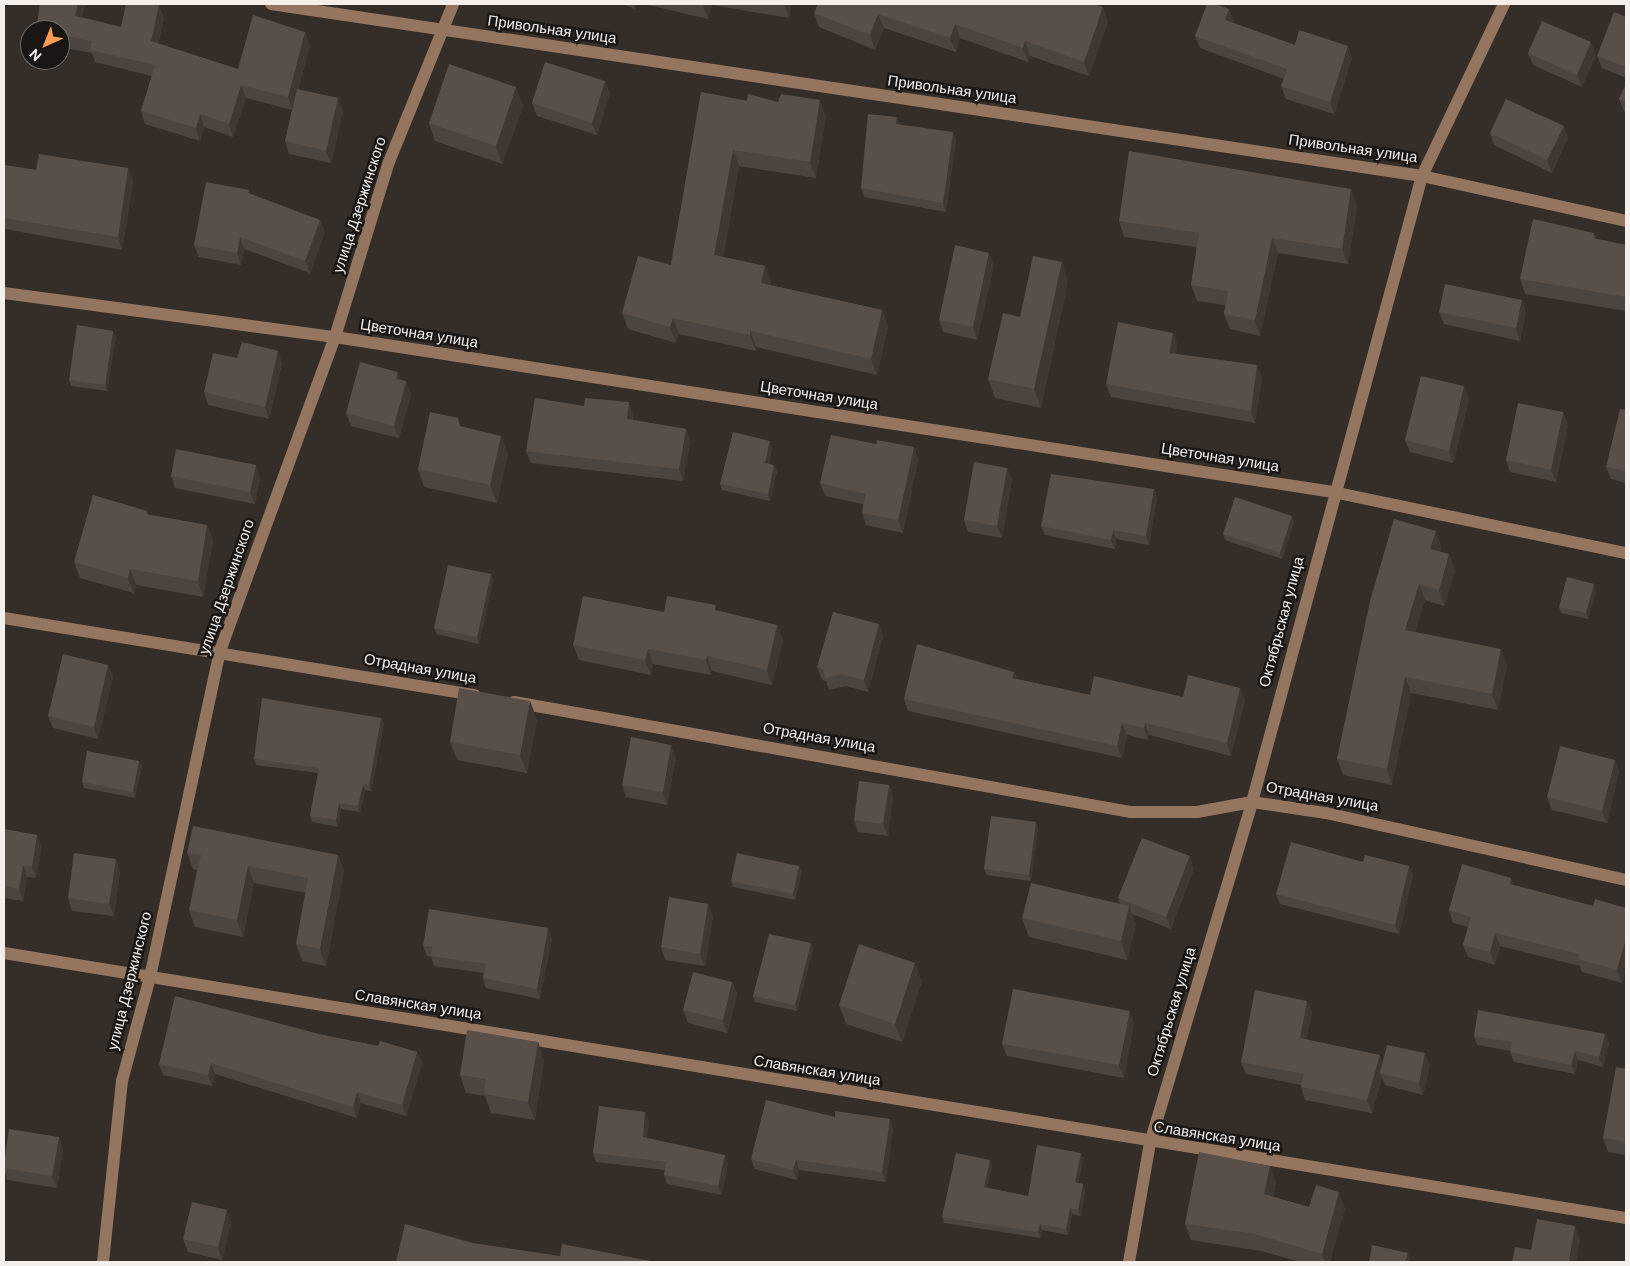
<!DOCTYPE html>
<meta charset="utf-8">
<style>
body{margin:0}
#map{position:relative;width:1630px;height:1266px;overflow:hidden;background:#352d27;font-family:"DM Sans",sans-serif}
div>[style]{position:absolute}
.minor>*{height:12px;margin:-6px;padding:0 6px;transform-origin:6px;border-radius:6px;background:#937560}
.wall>*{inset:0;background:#4c443e}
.shaded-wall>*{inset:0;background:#3e3732}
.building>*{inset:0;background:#584f48}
span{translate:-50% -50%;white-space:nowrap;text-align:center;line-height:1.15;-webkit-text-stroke:5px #1a1613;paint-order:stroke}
.street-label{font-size:15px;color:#f4efeb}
.frame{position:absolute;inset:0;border:5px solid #f4efeb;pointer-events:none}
.north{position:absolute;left:20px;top:20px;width:50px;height:50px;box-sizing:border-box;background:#1a1613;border:1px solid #716d69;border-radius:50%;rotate:224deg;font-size:14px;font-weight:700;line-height:20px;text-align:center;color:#f4efeb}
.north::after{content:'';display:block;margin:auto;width:18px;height:22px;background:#fc9d53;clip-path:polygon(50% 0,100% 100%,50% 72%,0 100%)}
</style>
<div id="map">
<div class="minor">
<div style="left:271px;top:4px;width:1164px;rotate:8.5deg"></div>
<div style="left:1422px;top:176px;width:209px;rotate:12.4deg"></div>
<div style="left:4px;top:293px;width:334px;rotate:7.6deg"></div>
<div style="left:335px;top:337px;width:1010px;rotate:8.83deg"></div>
<div style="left:1333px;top:492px;width:299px;rotate:11.8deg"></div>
<div style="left:4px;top:618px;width:477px;rotate:9.3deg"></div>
<div style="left:514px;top:702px;width:627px;rotate:10.11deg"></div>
<div style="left:1131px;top:812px;width:66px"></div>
<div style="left:1197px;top:812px;width:56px;rotate:-10.3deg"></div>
<div style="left:1252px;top:802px;width:75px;rotate:8.5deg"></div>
<div style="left:1326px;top:813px;width:307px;rotate:12.6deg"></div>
<div style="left:4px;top:953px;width:1644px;rotate:9.28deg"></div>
<div style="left:103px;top:1262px;width:182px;rotate:-84deg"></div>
<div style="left:122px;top:1081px;width:108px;rotate:-74.9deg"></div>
<div style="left:150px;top:977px;width:333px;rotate:-77.9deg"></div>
<div style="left:220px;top:651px;width:334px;rotate:-69.9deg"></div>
<div style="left:335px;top:337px;width:183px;rotate:-72.9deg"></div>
<div style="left:389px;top:162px;width:170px;rotate:-67.9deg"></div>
<div style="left:1129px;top:1262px;width:121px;rotate:-80deg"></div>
<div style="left:1150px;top:1143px;width:356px;rotate:-73.3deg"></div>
<div style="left:1252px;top:802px;width:649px;rotate:-74.81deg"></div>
<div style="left:1422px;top:176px;width:191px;rotate:-64.5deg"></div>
</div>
<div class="wall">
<div style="clip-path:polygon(40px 4px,85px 4px,82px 17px,121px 27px,164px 18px,158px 44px,238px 69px,305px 32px,310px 45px,298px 90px,338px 98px,343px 111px,331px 163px,289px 154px,285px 141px,292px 110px,246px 98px,233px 137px,204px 127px,200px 141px,145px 124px,141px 111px,152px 76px,95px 62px,92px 53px,60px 47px,60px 30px)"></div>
<div style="clip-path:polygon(623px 4px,637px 4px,635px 9px)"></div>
<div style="clip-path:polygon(644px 4px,791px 4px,789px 18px,712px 5px,708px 19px)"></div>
<div style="clip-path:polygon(818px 4px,1108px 21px,1089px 76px,1030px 56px,1028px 62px,960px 38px,956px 52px,884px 28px,875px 50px,819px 27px,814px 13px)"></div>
<div style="clip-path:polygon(1229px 9px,1234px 21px,1233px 23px,1295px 45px,1352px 58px,1334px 114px,1286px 99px,1281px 86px,1284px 79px,1200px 48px,1195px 36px)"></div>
<div style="clip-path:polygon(1626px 17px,1626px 78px,1602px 68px,1597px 56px)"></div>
<div style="clip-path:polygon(1528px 53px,1596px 55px,1582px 87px,1533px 65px)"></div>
<div style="clip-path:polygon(605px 81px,610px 93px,597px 135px,537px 116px,532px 103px)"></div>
<div style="clip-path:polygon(1626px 84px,1626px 112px,1624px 111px,1619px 99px)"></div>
<div style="clip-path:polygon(516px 87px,523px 106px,502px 164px,435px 141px,429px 123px)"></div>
<div style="clip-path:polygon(701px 92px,826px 116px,816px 178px,739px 166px,723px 257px,765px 266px,771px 282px,770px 285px,882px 310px,888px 327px,877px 375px,756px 347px,756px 351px,679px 334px,676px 343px,628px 329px,622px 313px,671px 265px)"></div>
<div style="clip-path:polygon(953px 132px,956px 140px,946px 212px,864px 197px,861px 188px)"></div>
<div style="clip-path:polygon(1490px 133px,1568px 138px,1552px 173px,1494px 145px)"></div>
<div style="clip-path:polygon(4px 165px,36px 170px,128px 168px,133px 181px,122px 250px,4px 229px)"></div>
<div style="clip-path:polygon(251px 194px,320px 220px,325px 232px,310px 273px,244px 249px,241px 265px,199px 257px,194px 245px)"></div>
<div style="clip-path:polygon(1357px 205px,1348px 264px,1278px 253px,1260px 336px,1230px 329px,1224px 314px,1225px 305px,1197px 301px,1191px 285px,1197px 247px,1124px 237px,1119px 221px)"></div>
<div style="clip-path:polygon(1594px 233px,1596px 239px,1626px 245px,1626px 311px,1525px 294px,1520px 279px)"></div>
<div style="clip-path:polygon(994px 265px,977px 340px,943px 332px,939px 320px)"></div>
<div style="clip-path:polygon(1068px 281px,1041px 408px,995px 398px,988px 379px,1020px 317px)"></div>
<div style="clip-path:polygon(1439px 312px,1526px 312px,1520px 341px,1444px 324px)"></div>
<div style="clip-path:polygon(113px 331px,116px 337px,107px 391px,71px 386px,69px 380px)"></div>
<div style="clip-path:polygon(1173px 333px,1177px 345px,1176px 354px,1257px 365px,1262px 378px,1255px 423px,1111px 397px,1106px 384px)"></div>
<div style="clip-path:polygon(237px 358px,282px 363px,269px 419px,208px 405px,204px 392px)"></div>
<div style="clip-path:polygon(400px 380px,406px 381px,411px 394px,399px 438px,351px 426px,346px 413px)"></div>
<div style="clip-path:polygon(1464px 386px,1469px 399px,1453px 463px,1410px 452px,1405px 440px)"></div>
<div style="clip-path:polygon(629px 402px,633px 415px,633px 420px,686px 429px,690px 442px,683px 481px,531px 463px,526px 451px,584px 406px)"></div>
<div style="clip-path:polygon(1626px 410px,1626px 483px,1611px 479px,1606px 467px)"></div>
<div style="clip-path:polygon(1563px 412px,1568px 425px,1556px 482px,1510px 472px,1506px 460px)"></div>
<div style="clip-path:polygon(501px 436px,508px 454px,497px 503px,424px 487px,418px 469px)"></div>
<div style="clip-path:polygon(876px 444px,914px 447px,918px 460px,903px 533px,866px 525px,862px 513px,863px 504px,825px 496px,820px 483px)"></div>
<div style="clip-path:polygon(772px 448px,769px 464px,777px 471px,770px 501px,722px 490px,720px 484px)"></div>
<div style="clip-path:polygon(256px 465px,260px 477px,255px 504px,175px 488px,171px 476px)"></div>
<div style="clip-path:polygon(1007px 468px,1012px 480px,1002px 538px,968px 532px,964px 520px)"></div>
<div style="clip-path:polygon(1157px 498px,1149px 545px,1116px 539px,1115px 549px,1045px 535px,1041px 526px)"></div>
<div style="clip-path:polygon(147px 511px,148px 515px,207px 525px,213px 541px,203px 597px,136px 585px,134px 593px,80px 578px,74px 562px)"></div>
<div style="clip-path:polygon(1294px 522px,1282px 559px,1225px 540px,1223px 534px)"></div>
<div style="clip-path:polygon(1436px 531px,1441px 547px,1440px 552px,1455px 570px,1444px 606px,1425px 600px,1415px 632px,1507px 665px,1498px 710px,1411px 693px,1392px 785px,1343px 775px,1337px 759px)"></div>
<div style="clip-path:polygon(491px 574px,493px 580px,479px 644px,437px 634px,434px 628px)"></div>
<div style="clip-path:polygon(1596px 590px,1588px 619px,1561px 613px,1559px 607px)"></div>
<div style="clip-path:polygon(718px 611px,777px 625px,783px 640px,772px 685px,712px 671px,711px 675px,653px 664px,651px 675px,579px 660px,573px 645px,664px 612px)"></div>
<div style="clip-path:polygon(879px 624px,883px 637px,868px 692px,846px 686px,829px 690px,826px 681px,822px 680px,817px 667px)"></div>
<div style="clip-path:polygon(1014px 672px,1017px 679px,1090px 695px,1183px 697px,1240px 688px,1245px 701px,1231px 756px,1149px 735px,1148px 740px,1127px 735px,1122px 758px,908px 711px,904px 699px)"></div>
<div style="clip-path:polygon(113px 677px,98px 739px,53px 728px,48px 716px)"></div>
<div style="clip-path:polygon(381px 718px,384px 724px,371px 791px,365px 790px,360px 812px,341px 809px,338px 827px,312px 822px,310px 816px,318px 773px,256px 765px,254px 759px)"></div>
<div style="clip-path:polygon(537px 719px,527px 773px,457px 760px,450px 742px)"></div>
<div style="clip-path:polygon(671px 745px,676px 757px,667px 805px,626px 797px,622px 785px)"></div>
<div style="clip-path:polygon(1615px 760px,1619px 772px,1607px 823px,1552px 810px,1547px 797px)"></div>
<div style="clip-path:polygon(139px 761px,142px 767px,135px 798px,84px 788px,82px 782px)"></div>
<div style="clip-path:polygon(889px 785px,893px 798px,888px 836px,858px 832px,854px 820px)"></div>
<div style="clip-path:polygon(1038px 828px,1031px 881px,987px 875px,984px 869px)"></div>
<div style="clip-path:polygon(4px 829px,37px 835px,42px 847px,36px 878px,27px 877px,23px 901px,4px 898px)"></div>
<div style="clip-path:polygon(187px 853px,338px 855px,344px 871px,326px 966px,302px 961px,296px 944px,306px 893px,254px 883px,243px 937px,195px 927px,189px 910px,197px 870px,193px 869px)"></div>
<div style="clip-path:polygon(116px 859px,120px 872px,114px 916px,72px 911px,68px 898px)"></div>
<div style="clip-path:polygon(799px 866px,802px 872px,795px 900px,733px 887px,731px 881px)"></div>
<div style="clip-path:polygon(1409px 866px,1413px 876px,1399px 934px,1280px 904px,1276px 894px)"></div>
<div style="clip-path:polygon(1194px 869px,1171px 929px,1132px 914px,1136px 924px,1127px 960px,1029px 937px,1022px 918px,1120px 904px,1118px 898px)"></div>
<div style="clip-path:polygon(1514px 885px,1593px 906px,1626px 908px,1626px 966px,1622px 983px,1582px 972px,1580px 966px,1500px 946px,1495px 965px,1468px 957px,1463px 945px,1468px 927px,1453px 923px,1449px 910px)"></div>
<div style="clip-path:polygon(713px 916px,705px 966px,665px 960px,661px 947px)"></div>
<div style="clip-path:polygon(552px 938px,540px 999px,486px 988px,483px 978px,484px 973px,434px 966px,431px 957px,427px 956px,423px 946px)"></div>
<div style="clip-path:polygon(811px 943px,813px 949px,797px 1011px,755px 1002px,753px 996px)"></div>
<div style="clip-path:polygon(922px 981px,902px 1042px,846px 1024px,839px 1005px)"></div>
<div style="clip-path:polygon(732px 982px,737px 994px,727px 1033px,688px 1023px,683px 1010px)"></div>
<div style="clip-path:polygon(1307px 1001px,1312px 1013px,1306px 1039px,1383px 1062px,1430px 1065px,1423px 1095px,1385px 1085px,1382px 1077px,1372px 1113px,1305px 1100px,1301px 1087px,1301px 1085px,1246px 1074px,1241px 1062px)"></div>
<div style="clip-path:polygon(1134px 1023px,1124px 1078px,1007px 1056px,1002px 1044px)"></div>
<div style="clip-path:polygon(1605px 1034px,1609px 1043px,1603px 1067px,1578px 1060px,1575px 1074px,1514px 1062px,1510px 1052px,1511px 1051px,1477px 1045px,1474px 1036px)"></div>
<div style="clip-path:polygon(323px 1035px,378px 1046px,417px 1052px,422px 1063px,406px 1116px,361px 1103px,357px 1118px,215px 1074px,212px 1086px,163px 1075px,159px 1064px)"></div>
<div style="clip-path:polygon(538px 1042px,544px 1060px,535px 1120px,491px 1113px,485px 1096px,466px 1093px,460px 1075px)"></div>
<div style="clip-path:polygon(1626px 1069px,1626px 1155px,1608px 1152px,1603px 1138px)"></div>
<div style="clip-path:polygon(835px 1117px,893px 1128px,886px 1182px,799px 1170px,797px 1180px,755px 1169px,751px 1159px)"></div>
<div style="clip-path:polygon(649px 1121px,647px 1138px,728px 1164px,722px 1195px,667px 1184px,664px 1175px,665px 1170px,596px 1162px,593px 1153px)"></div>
<div style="clip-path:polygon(59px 1137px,63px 1150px,57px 1188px,7px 1180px,4px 1170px,4px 1163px)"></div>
<div style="clip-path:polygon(1081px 1153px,1083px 1159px,1078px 1183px,1083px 1184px,1085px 1191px,1081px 1216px,1072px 1214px,1068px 1235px,1042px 1230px,1041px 1238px,944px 1223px,942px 1217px,990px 1160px,992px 1166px,987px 1188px,1028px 1196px)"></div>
<div style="clip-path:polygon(1276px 1182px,1273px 1197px,1309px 1207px,1345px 1208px,1330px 1262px,1301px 1262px,1261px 1251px,1191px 1240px,1185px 1224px)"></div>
<div style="clip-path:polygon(227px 1210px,231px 1223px,222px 1260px,188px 1252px,183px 1239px)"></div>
</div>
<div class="shaded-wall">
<div style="clip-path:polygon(78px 4px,85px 4px,80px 29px,75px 16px)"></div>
<div style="clip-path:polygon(633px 4px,637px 4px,635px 9px)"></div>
<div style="clip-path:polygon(704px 4px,711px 4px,712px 5px,708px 19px,703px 5px)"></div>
<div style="clip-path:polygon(784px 4px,791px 4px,789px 18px)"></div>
<div style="clip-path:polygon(159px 5px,164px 18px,156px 54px,151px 41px)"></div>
<div style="clip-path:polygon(1103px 7px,1108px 21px,1089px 76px,1084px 62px)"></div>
<div style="clip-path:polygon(1229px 9px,1234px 21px,1230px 33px,1225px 20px)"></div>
<div style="clip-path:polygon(878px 14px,884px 28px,875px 50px,870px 35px)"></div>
<div style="clip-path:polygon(955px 24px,960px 38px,956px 52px,950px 38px)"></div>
<div style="clip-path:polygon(305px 32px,310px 45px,293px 110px,288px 97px)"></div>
<div style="clip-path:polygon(1025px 41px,1030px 56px,1028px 62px,1023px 48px)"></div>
<div style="clip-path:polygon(1591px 42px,1596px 55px,1582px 87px,1577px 75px)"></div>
<div style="clip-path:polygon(1348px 46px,1352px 58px,1334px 114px,1330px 102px)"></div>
<div style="clip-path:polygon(605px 81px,610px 93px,597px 135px,592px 123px)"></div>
<div style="clip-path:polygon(241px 85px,246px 98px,233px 137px,229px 124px)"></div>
<div style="clip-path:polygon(516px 87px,523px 106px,502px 164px,496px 146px)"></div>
<div style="clip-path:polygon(338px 98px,343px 111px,331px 163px,326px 151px)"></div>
<div style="clip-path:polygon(820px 100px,826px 116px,816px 178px,810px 162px)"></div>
<div style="clip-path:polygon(200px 114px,204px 127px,200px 141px,196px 128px)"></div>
<div style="clip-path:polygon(897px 117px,900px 125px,896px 124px)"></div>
<div style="clip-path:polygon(1564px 126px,1568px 138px,1552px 173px,1547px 160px)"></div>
<div style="clip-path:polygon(953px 132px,956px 140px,946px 212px,943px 203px)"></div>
<div style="clip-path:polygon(733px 150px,739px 166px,720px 271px,714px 255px)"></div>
<div style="clip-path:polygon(128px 168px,133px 181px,122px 250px,118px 237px)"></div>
<div style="clip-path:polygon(1351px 189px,1357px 205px,1348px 264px,1342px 249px)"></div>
<div style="clip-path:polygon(320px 220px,325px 232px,310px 273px,305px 261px)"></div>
<div style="clip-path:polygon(240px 237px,244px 249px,241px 265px,237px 253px)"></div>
<div style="clip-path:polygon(1272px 238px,1278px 253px,1260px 336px,1255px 320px)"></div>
<div style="clip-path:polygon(989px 253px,994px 265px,977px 340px,973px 327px)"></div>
<div style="clip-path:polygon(1062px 262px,1068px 281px,1041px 408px,1034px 389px)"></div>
<div style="clip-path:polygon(765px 266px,771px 282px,767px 300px,761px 283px)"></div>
<div style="clip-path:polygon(1522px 300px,1526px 312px,1520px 341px,1516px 328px)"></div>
<div style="clip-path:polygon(882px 310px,888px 327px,877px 375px,871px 359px)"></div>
<div style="clip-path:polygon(673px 318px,679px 334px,676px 343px,670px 327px)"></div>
<div style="clip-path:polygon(113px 331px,116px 337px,107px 391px,105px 385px)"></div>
<div style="clip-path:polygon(750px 331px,756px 347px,756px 351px,750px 335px)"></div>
<div style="clip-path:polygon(1173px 333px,1177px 345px,1174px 365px,1169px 353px)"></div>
<div style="clip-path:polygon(278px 351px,282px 363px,269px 419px,265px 407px)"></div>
<div style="clip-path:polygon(1257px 365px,1262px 378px,1255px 423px,1251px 411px)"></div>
<div style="clip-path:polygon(398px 372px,402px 385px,396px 379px)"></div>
<div style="clip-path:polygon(406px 381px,411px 394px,399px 438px,394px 426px)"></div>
<div style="clip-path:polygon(1464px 386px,1469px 399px,1453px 463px,1449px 451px)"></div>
<div style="clip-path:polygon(629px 402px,633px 415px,632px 431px,627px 419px)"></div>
<div style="clip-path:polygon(1563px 412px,1568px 425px,1556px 482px,1551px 470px)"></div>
<div style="clip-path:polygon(686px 429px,690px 442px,683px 481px,679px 469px)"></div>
<div style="clip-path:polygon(501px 436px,508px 454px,497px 503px,490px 485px)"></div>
<div style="clip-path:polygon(770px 441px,772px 448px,767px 469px,765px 463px)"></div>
<div style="clip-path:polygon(914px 447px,918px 460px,903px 533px,898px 520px)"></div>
<div style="clip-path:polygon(256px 465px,260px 477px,255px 504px,250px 492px)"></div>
<div style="clip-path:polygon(774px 465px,777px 471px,770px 501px,768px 494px)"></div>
<div style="clip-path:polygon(1007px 468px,1012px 480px,1002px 538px,997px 526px)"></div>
<div style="clip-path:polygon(1154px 489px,1157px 498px,1149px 545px,1146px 536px)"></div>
<div style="clip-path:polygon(1292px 516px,1294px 522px,1282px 559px,1280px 553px)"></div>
<div style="clip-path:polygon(207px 525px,213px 541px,203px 597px,198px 581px)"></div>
<div style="clip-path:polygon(1113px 530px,1116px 539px,1115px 549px,1111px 540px)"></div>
<div style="clip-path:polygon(1436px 531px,1441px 547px,1436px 565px,1430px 549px)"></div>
<div style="clip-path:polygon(1449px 554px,1455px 570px,1444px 606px,1439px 590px)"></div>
<div style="clip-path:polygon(130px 569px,136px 585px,134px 593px,128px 578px)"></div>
<div style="clip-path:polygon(491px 574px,493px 580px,479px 644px,477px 637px)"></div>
<div style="clip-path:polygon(1419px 584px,1425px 600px,1411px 645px,1405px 630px)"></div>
<div style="clip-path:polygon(1594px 584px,1596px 590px,1588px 619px,1586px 613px)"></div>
<div style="clip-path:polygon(879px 624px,883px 637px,868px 692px,864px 680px)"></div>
<div style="clip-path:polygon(777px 625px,783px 640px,772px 685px,767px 670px)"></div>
<div style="clip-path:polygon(648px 649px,653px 664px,651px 675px,645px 660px)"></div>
<div style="clip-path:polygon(1501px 649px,1507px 665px,1498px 710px,1492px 694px)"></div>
<div style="clip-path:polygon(707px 656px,712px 671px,711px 675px,706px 660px)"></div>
<div style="clip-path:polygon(108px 665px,113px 677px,98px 739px,94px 727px)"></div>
<div style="clip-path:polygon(1014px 672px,1018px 684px,1012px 678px)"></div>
<div style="clip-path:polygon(1405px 677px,1411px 693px,1392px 785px,1387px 769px)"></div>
<div style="clip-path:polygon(1240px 688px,1245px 701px,1231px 756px,1227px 743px)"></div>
<div style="clip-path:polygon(530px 701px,537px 719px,527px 773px,520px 755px)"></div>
<div style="clip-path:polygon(381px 718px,384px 724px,371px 791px,369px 785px)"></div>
<div style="clip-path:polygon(1122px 723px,1127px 735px,1122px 758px,1117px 746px)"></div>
<div style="clip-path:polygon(1145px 723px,1149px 735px,1148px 740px,1144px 728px)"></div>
<div style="clip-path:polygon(671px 745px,676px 757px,667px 805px,663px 792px)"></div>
<div style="clip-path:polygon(1615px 760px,1619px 772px,1607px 823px,1602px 811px)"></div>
<div style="clip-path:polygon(139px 761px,142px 767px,135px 798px,133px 792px)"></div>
<div style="clip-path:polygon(363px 784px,365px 790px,360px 812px,358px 806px)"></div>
<div style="clip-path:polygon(889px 785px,893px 798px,888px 836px,883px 824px)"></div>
<div style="clip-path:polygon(339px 803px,341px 809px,338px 827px,336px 820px)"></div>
<div style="clip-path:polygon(1036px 822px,1038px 828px,1031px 881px,1029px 875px)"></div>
<div style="clip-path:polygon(37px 835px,42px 847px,36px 878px,32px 866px)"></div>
<div style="clip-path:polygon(338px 855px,344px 871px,326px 966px,320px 949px)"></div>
<div style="clip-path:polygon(1190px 856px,1194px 869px,1171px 929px,1166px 917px)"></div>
<div style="clip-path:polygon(116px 859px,120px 872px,114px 916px,109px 904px)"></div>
<div style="clip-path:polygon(23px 865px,27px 877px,23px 901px,19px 889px)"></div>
<div style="clip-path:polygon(248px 866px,254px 883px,243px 937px,237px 920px)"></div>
<div style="clip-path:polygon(799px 866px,802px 872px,795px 900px,793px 894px)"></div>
<div style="clip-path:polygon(1409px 866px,1413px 876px,1399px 934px,1395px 925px)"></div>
<div style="clip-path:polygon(1511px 878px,1516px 891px,1510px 884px)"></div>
<div style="clip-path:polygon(708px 904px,713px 916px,705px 966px,700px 954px)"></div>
<div style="clip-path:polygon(1129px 906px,1136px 924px,1127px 960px,1121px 941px)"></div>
<div style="clip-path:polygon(548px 928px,552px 938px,540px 999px,537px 989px)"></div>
<div style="clip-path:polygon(1495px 933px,1500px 946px,1495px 965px,1490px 952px)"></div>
<div style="clip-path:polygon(1626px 938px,1626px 966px,1622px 983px,1617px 970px)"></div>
<div style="clip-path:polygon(811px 943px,813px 949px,797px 1011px,795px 1005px)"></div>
<div style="clip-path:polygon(915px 963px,922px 981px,902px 1042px,895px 1024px)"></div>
<div style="clip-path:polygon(732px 982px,737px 994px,727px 1033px,723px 1020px)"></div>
<div style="clip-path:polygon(1307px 1001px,1312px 1013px,1304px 1050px,1300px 1038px)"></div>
<div style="clip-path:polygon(1130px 1011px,1134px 1023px,1124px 1078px,1119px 1065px)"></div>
<div style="clip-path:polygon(1605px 1034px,1609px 1043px,1603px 1067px,1599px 1057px)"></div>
<div style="clip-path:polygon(538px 1042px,544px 1060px,535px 1120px,528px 1102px)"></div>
<div style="clip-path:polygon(1575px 1051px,1578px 1060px,1575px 1074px,1571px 1065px)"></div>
<div style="clip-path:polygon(417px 1052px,422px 1063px,406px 1116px,402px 1105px)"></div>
<div style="clip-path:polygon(1425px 1053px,1430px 1065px,1423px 1095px,1419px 1083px)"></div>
<div style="clip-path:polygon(1380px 1055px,1385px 1067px,1380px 1073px,1382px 1077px,1372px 1113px,1367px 1100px)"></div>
<div style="clip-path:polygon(211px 1063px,215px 1074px,212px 1086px,208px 1075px)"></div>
<div style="clip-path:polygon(357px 1092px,361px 1103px,357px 1118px,353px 1107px)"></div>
<div style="clip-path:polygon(645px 1112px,649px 1121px,646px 1146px,643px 1137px)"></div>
<div style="clip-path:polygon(890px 1119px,893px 1128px,886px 1182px,882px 1172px)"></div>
<div style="clip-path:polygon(59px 1137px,63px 1150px,57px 1188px,52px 1176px)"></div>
<div style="clip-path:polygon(1081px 1153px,1083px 1159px,1077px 1189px,1075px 1182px)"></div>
<div style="clip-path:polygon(725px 1155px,728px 1164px,722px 1195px,718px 1186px)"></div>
<div style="clip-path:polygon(796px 1160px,799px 1170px,797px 1180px,793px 1170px)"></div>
<div style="clip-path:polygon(990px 1160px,992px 1166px,986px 1193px,984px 1187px)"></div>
<div style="clip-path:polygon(1270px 1166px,1276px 1182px,1270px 1210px,1264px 1194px)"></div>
<div style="clip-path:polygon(1083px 1184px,1085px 1191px,1081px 1216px,1078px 1210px)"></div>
<div style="clip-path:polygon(1339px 1192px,1345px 1208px,1330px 1262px,1325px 1262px,1322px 1254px)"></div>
<div style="clip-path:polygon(1070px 1208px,1072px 1214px,1068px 1235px,1066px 1229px)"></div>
<div style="clip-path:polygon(227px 1210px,231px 1223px,222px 1260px,218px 1247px)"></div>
<div style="clip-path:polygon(1040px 1224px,1042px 1230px,1041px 1238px,1038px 1232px)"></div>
<div style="clip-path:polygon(1575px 1226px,1580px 1239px,1576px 1262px,1569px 1262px)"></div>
<div style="clip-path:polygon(1408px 1253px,1411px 1262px,1405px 1262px)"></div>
</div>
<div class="building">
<div style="clip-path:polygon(40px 4px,78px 4px,75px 16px,121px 27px,126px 4px,153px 4px,159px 5px,151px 41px,238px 69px,253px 15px,305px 32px,288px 97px,241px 85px,229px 124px,200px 114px,196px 128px,141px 111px,155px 65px,90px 50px,92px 41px,60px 35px,60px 30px,36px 30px)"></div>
<div style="clip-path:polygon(818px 4px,1094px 4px,1103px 7px,1084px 62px,1025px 41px,1023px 48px,955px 24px,950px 38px,878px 14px,870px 35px,814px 13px)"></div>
<div style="clip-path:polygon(1207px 4px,1215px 4px,1229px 9px,1225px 20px,1295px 45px,1299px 30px,1348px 46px,1330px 102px,1281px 86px,1287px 69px,1195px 36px)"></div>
<div style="clip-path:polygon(1614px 12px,1626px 17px,1626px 67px,1597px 56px)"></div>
<div style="clip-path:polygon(1542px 21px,1591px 42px,1577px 75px,1528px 53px)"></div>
<div style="clip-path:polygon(545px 62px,605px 81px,592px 123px,532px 103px)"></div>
<div style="clip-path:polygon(449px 64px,516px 87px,496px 146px,429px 123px)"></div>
<div style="clip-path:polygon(1626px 84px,1626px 102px,1619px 99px)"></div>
<div style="clip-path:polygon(297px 89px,338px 98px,326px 151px,285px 141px)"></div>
<div style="clip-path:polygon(701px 92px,747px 101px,748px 94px,778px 102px,781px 94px,820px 100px,810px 162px,733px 150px,714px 255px,765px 266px,761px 283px,882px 310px,871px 359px,750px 331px,750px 335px,673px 318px,670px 327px,622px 313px,638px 256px,671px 265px)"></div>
<div style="clip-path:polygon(1506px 99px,1564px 126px,1547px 160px,1490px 133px)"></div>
<div style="clip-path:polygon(868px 114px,897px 117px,896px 124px,953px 132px,943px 203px,861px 188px)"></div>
<div style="clip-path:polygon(1129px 151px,1351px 189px,1342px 249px,1272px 238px,1255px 320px,1224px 314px,1228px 291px,1191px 285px,1199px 233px,1119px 221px)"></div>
<div style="clip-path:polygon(39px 154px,128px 168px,118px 237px,4px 218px,4px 165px,36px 170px)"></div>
<div style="clip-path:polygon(206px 182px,249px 190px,248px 193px,320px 220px,305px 261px,240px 237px,237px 253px,194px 245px)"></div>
<div style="clip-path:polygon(1533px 219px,1594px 233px,1593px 238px,1626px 245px,1626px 297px,1520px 279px)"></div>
<div style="clip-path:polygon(955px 245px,989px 253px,973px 327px,939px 320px)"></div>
<div style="clip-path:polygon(1033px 256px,1062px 262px,1034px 389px,988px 379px,1003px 313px,1020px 317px)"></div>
<div style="clip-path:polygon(1445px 284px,1522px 300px,1516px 328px,1439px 312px)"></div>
<div style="clip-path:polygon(1118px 322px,1173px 333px,1169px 353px,1257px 365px,1251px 411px,1106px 384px)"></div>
<div style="clip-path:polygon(77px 325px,113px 331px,105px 385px,69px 380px)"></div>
<div style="clip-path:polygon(242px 342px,278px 351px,265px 407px,204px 392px,213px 353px,237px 358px)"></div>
<div style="clip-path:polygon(360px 362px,398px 372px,396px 379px,406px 381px,394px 426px,346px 413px)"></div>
<div style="clip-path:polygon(1421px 376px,1464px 386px,1449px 451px,1405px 440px)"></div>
<div style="clip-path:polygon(535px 398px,584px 406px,585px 398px,629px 402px,627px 419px,686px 429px,679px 469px,526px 451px)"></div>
<div style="clip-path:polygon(1518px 403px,1563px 412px,1551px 470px,1506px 460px)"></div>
<div style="clip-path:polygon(1620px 409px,1626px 410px,1626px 471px,1606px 467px)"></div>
<div style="clip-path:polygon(430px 412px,458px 418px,460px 426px,501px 436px,490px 485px,418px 469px)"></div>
<div style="clip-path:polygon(733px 432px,770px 441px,765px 463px,774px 465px,768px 494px,720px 484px)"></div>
<div style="clip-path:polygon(831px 435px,876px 444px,877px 440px,914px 447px,898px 520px,862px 513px,866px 494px,820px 483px)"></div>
<div style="clip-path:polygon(176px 449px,256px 465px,250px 492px,171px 476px)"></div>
<div style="clip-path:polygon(974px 462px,1007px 468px,997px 526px,964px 520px)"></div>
<div style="clip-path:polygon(1051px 474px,1154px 489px,1146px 536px,1113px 530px,1111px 540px,1041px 526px)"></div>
<div style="clip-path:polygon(93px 495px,147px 511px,146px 514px,207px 525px,198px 581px,130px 569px,128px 578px,74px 562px)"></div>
<div style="clip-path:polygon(1235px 497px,1292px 516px,1280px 553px,1223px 534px)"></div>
<div style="clip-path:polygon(1394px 519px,1436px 531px,1430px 549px,1449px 554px,1439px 590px,1419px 584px,1405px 630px,1501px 649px,1492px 694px,1405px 677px,1387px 769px,1337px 759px,1370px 601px)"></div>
<div style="clip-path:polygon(448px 565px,491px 574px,477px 637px,434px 628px)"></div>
<div style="clip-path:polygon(1567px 577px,1594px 584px,1586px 613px,1559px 607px)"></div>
<div style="clip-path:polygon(583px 596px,664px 612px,667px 596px,716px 605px,715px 610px,777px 625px,767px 670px,707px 656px,706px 660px,648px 649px,645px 660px,573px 645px)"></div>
<div style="clip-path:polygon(833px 612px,879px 624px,864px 680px,842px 674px,825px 678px,823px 669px,817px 667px)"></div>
<div style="clip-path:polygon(917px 644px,1014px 672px,1012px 678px,1090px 695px,1094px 676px,1183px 697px,1188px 675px,1240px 688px,1227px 743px,1145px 723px,1144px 728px,1122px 723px,1117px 746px,904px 699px)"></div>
<div style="clip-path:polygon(63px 654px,108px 665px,94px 727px,48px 716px)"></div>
<div style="clip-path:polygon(459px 688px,530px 701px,520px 755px,450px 742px)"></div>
<div style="clip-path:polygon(262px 698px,381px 718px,369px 785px,363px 784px,358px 806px,339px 803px,336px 820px,310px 816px,319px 768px,254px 759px)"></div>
<div style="clip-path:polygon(631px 737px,671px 745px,663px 792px,622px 785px)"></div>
<div style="clip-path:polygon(1560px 746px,1615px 760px,1602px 811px,1547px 797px)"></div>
<div style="clip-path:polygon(87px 751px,139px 761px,133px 792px,82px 782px)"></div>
<div style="clip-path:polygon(859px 781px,889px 785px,883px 824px,854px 820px)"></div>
<div style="clip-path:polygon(991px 816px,1036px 822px,1029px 875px,984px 869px)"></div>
<div style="clip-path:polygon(193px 826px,338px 855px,320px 949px,296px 944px,308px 878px,248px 866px,237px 920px,189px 910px,201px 855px,187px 853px)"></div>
<div style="clip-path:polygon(4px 829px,37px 835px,32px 866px,23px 865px,19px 889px,4px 886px)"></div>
<div style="clip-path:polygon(1142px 838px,1190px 856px,1166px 917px,1118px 898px)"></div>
<div style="clip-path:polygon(1291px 842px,1363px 862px,1365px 855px,1409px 866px,1395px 925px,1276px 894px)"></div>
<div style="clip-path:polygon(74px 853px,116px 859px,109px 904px,68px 898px)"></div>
<div style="clip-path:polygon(737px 853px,799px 866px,793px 894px,731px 881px)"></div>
<div style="clip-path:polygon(1462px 864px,1511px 878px,1510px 884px,1593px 906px,1595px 899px,1626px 908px,1626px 938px,1617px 970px,1578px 959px,1579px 954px,1495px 933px,1490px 952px,1463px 945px,1471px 917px,1449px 910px)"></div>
<div style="clip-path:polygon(1031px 883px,1129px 906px,1121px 941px,1022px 918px)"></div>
<div style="clip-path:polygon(669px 897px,708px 904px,700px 954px,661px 947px)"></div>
<div style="clip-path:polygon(429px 909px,548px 928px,537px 989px,483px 978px,486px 964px,431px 956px,432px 947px,423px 946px)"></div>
<div style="clip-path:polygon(769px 934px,811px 943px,795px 1005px,753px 996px)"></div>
<div style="clip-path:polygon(859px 944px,915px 963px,895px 1024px,839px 1005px)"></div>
<div style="clip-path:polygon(693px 972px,732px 982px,723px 1020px,683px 1010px)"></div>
<div style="clip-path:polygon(1013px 989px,1130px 1011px,1119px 1065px,1002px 1044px)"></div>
<div style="clip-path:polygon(1255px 990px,1307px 1001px,1300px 1038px,1380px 1055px,1367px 1100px,1301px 1087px,1304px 1074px,1241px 1062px)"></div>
<div style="clip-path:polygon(175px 996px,323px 1035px,378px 1046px,380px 1041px,417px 1052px,402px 1105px,357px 1092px,353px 1107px,211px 1063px,208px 1075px,159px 1064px)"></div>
<div style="clip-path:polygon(1478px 1010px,1605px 1034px,1599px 1057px,1575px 1051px,1571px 1065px,1510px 1052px,1512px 1042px,1474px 1036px)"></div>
<div style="clip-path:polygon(467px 1030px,538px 1042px,528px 1102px,484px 1094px,486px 1079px,460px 1075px)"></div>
<div style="clip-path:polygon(1387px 1045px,1425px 1053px,1419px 1083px,1380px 1073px)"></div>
<div style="clip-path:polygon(1616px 1067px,1626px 1069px,1626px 1142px,1603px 1138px)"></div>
<div style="clip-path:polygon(766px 1100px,835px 1117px,835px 1111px,890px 1119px,882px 1172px,796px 1160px,793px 1170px,751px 1159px)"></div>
<div style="clip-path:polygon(599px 1106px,645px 1112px,643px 1137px,725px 1155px,718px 1186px,664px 1175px,666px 1162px,593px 1153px)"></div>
<div style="clip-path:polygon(9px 1129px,59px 1137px,52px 1176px,4px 1168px,4px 1163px)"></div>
<div style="clip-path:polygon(1037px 1145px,1081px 1153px,1075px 1182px,1083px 1184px,1078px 1210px,1070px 1208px,1066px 1229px,1040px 1224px,1038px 1232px,942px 1217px,956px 1153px,990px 1160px,984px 1187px,1028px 1196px)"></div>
<div style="clip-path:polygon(1199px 1152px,1270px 1166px,1264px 1194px,1309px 1207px,1316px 1185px,1339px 1192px,1322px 1254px,1255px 1234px,1185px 1224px)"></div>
<div style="clip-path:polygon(192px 1202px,227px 1210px,218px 1247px,183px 1239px)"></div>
<div style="clip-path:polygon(1537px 1219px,1575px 1226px,1569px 1262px,1512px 1262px,1515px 1247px,1531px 1250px)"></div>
<div style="clip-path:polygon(405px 1224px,473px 1243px,560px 1256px,562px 1244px,656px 1262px,396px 1262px)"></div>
<div style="clip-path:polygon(1372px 1245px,1408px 1253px,1405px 1262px,1369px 1262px)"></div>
</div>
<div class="street-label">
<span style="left:552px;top:30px;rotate:8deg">Привольная улица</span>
<span style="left:952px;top:90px;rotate:8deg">Привольная улица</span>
<span style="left:1353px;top:149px;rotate:8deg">Привольная улица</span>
<span style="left:360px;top:205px;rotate:-72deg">улица Дзержинского</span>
<span style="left:419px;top:334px;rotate:9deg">Цветочная улица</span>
<span style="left:819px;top:396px;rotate:9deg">Цветочная улица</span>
<span style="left:1220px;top:458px;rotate:9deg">Цветочная улица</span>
<span style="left:227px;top:587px;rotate:-71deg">улица Дзержинского</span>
<span style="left:1282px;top:622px;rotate:-75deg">Октябрьская улица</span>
<span style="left:420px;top:669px;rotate:10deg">Отрадная улица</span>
<span style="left:819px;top:738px;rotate:10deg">Отрадная улица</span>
<span style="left:1322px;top:797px;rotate:10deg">Отрадная улица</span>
<span style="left:130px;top:981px;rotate:-76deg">улица Дзержинского</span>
<span style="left:418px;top:1005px;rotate:9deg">Славянская улица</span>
<span style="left:1172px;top:1012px;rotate:-73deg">Октябрьская улица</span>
<span style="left:817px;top:1071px;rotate:9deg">Славянская улица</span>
<span style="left:1217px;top:1137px;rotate:9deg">Славянская улица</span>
</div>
<div class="frame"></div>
<div class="north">N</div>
</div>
